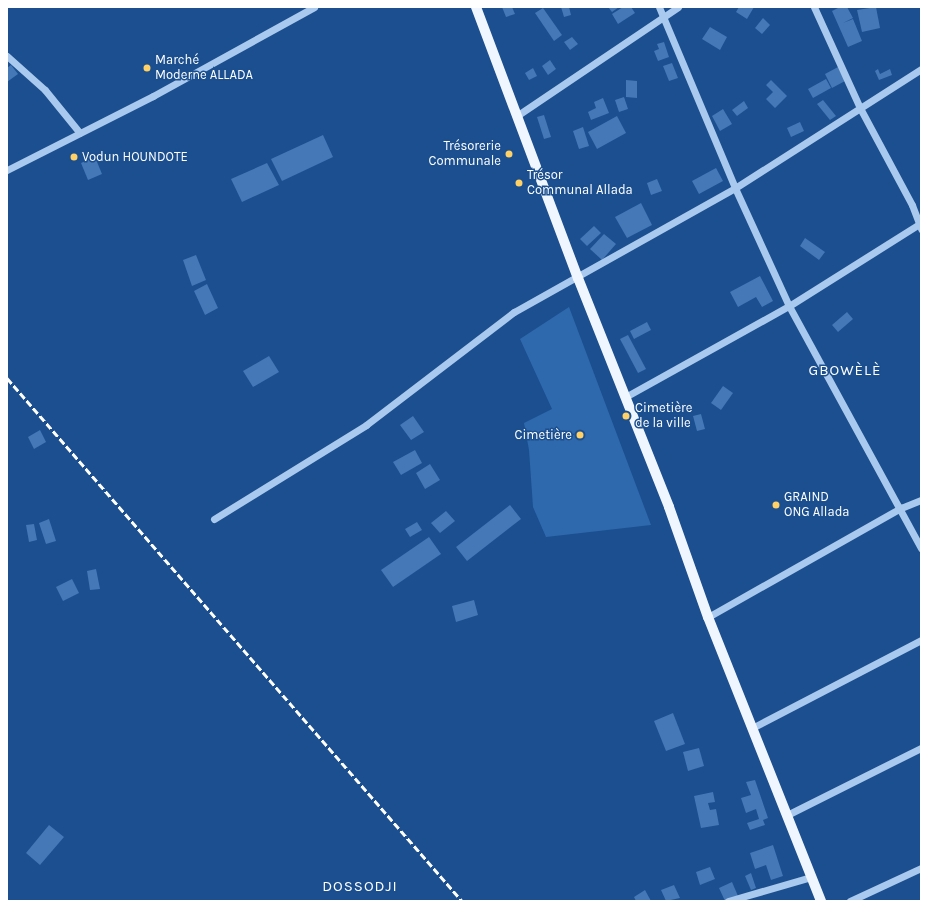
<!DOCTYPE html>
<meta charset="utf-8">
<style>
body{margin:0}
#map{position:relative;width:928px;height:908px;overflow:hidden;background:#1b4f8f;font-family:Karla,sans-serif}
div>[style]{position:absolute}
.green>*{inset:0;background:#2e69ad}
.building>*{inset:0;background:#4478b7}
.minor>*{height:7px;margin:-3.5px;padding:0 3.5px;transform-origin:3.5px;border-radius:3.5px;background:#a9c9ee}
.major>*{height:10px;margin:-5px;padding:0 5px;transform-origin:5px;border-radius:5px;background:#f0f6ff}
.rail>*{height:3px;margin-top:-1.5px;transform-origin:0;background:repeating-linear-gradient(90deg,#fff 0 7px,transparent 0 10px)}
.dots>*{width:11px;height:11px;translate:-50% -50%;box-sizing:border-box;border:2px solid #1b4f8f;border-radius:50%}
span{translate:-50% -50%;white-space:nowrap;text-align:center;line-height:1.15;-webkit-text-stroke:3px #1b4f8f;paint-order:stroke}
.poi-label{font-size:13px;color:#fff}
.left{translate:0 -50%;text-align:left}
.right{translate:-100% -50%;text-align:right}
.quarter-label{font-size:15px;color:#fff;letter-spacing:1px}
.frame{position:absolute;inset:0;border:8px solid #fff;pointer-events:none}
</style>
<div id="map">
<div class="green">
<div style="clip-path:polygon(569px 307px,651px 525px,546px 537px,533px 507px,529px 450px,524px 423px,552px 409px,520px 339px)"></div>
</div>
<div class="building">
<div style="clip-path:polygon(502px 7px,512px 7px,515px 14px,506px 17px)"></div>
<div style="clip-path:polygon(561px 7px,569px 7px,571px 15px,564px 17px)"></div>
<div style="clip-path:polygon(608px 7px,619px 7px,612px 12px)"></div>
<div style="clip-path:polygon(623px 7px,631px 7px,635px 13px,618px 24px,612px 14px)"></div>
<div style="clip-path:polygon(739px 7px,754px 7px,747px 19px,736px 12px)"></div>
<div style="clip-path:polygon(840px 7px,847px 7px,853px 18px,843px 23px,853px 19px,862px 41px,848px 47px,832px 11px)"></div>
<div style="clip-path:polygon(876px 7px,880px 28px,862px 32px,857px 10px)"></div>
<div style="clip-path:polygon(543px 8px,562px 35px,554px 41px,535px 13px)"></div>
<div style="clip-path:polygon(763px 18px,770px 25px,762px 34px,755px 28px)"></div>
<div style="clip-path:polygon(710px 27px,727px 37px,720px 50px,702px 39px)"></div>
<div style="clip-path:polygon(572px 37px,578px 44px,570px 50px,564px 42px)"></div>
<div style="clip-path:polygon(664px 42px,669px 57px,658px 61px,654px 51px,659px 49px,657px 44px)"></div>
<div style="clip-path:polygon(550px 60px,556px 69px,548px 75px,542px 66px)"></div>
<div style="clip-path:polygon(672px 63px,678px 78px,669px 81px,663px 66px)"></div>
<div style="clip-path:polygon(11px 65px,18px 74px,7px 82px,7px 68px)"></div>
<div style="clip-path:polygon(838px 67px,845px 81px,832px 88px,825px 74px)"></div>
<div style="clip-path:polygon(533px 68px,537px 76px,529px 80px,525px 73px)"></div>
<div style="clip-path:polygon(878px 69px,880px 74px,890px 69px,892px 75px,879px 80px,875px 71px)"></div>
<div style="clip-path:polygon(826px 79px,831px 88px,813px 98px,808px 89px)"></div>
<div style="clip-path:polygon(626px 80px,637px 81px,637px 98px,626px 97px)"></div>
<div style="clip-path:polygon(771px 80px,787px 96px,775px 108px,766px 99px,773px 92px,766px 85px)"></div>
<div style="clip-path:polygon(624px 97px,628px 109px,619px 112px,615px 100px)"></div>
<div style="clip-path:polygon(603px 98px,609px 113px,591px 120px,588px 112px,596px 108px,594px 102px)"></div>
<div style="clip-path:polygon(823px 100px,836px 116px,830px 120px,817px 104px)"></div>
<div style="clip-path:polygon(744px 101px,748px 108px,737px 116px,732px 110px)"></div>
<div style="clip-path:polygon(723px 109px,732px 124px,720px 131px,712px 116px)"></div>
<div style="clip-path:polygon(544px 115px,551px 137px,544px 139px,537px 117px)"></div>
<div style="clip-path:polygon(617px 116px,626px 133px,597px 149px,588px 132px)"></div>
<div style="clip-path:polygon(800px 122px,804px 131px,791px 137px,787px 128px)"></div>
<div style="clip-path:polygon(583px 127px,589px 146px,579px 149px,573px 131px)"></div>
<div style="clip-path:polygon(323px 135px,333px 157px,282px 181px,271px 159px)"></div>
<div style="clip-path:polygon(95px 157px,102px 174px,88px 180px,81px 163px)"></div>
<div style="clip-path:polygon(267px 163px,279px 185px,242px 202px,231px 179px)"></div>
<div style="clip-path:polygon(716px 168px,723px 181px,699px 194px,692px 181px)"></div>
<div style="clip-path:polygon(657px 179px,662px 191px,651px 195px,647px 183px)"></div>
<div style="clip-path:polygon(641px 203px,652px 225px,627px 238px,615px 217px)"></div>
<div style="clip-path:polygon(594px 226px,601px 233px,587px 246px,580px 239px)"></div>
<div style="clip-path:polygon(604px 234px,616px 244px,602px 260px,590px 249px)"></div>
<div style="clip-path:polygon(805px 238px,825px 252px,819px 260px,800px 246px)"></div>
<div style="clip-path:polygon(196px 255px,206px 280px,192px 286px,183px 260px)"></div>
<div style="clip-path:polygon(760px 276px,773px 301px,762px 307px,756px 297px,738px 307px,730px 292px)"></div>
<div style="clip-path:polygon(207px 284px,218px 308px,205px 315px,194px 291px)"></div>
<div style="clip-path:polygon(847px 312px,853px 319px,838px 332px,832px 325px)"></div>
<div style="clip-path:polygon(647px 322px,651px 330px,634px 339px,630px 331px)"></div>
<div style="clip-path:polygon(628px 335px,646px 369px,638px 373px,620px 339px)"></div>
<div style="clip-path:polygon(269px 356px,279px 372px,253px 387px,243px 371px)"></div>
<div style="clip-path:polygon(723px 386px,733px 393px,721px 410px,711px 403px)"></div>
<div style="clip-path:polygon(701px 414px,705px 429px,697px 431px,693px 416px)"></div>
<div style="clip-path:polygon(413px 416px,424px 432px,411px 440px,400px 425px)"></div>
<div style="clip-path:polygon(40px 430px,46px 442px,34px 449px,28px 437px)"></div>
<div style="clip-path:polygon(415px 450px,422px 463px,401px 475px,393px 462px)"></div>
<div style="clip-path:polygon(430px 464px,440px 480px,425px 489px,416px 473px)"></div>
<div style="clip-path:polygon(510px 505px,521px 519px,467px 561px,456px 547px)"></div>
<div style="clip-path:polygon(446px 511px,455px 521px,440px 533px,431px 523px)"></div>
<div style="clip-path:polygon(49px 519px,56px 541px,46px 544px,39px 523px)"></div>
<div style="clip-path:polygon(417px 522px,422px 530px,410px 537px,405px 529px)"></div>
<div style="clip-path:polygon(34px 524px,37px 540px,29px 542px,26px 525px)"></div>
<div style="clip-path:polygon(429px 537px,441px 554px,393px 587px,381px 570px)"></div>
<div style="clip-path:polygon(96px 569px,100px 589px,90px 590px,87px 571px)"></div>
<div style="clip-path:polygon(72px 579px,79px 593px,63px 601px,56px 587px)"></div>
<div style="clip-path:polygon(474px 600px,478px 615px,456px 622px,452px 606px)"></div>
<div style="clip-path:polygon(673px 713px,685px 744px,666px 751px,654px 721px)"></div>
<div style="clip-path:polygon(699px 748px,704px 766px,688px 771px,683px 752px)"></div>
<div style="clip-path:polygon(755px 780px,768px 818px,763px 820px,765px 825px,750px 830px,747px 823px,759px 819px,756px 809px,746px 813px,741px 798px,751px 795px,746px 782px)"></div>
<div style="clip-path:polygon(713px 792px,715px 802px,708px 803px,710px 810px,716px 809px,719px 825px,701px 828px,694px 796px)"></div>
<div style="clip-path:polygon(49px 825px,64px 837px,40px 865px,26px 853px)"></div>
<div style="clip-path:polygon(773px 845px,783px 876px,771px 880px,766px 865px,755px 869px,750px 853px)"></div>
<div style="clip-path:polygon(710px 867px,715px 879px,700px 885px,696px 872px)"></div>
<div style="clip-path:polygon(751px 873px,756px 888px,751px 890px,745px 876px)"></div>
<div style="clip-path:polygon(732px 882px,738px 896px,725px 901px,719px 888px)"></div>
<div style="clip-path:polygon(674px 885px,680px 898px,666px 901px,661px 890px)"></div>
<div style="clip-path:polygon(645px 890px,651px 901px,636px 901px,634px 897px)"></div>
</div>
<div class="minor">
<div style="left:659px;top:7px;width:196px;rotate:67.2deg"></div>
<div style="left:735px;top:188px;width:130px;rotate:65.4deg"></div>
<div style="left:789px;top:306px;width:276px;rotate:61.4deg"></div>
<div style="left:814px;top:7px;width:111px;rotate:65.5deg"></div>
<div style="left:860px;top:108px;width:110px;rotate:61.8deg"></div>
<div style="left:912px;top:205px;width:26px;rotate:69deg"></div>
<div style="left:7px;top:56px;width:51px;rotate:41.8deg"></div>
<div style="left:45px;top:90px;width:55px;rotate:50.9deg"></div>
<div style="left:518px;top:115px;width:193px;rotate:-34deg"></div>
<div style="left:7px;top:170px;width:164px;rotate:-26.9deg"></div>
<div style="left:153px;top:96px;width:184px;rotate:-28.9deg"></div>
<div style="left:627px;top:396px;width:185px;rotate:-29.1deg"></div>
<div style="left:789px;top:306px;width:156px;rotate:-32.2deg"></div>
<div style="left:214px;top:519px;width:179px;rotate:-31.7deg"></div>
<div style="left:366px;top:425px;width:186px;rotate:-37.4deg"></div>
<div style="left:514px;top:312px;width:253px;rotate:-29.3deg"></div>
<div style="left:735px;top:188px;width:221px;rotate:-32.6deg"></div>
<div style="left:708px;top:617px;width:222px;rotate:-29.5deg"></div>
<div style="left:901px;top:508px;width:22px;rotate:-22deg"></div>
<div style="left:752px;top:728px;width:191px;rotate:-27.5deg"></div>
<div style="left:787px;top:815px;width:150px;rotate:-26.6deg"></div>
<div style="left:728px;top:901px;width:86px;rotate:-16.1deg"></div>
<div style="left:850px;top:901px;width:78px;rotate:-24.9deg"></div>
</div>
<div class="major">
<div style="left:476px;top:7px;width:290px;rotate:69.4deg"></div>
<div style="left:578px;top:278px;width:246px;rotate:68.3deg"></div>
<div style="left:669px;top:507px;width:117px;rotate:70.5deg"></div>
<div style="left:708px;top:617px;width:306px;rotate:68.3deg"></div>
</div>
<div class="rail">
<div style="left:7px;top:378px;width:693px;rotate:48.98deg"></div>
</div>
<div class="dots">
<div style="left:147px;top:68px;background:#ffd166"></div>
<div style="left:509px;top:154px;background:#ffd166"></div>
<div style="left:74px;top:157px;background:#ffd166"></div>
<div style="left:519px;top:183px;background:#ffd166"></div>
<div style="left:626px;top:416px;background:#ffd166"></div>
<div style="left:580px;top:435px;background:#ffd166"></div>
<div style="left:776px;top:505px;background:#ffd166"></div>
</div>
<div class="poi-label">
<span class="left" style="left:155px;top:68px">Marché<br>Moderne ALLADA</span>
<span class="right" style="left:501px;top:154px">Trésorerie<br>Communale</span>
<span class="left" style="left:82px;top:157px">Vodun HOUNDOTE</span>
<span class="left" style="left:527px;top:183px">Trésor<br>Communal Allada</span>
<span class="left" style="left:635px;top:416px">Cimetière<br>de la ville</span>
<span class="right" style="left:572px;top:435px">Cimetière</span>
<span class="left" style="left:784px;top:505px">GRAIND<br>ONG Allada</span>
</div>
<div class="quarter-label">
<span style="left:845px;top:371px">GBOWÈLÈ</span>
<span style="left:360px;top:887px">DOSSODJI</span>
</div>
<div class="frame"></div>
</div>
